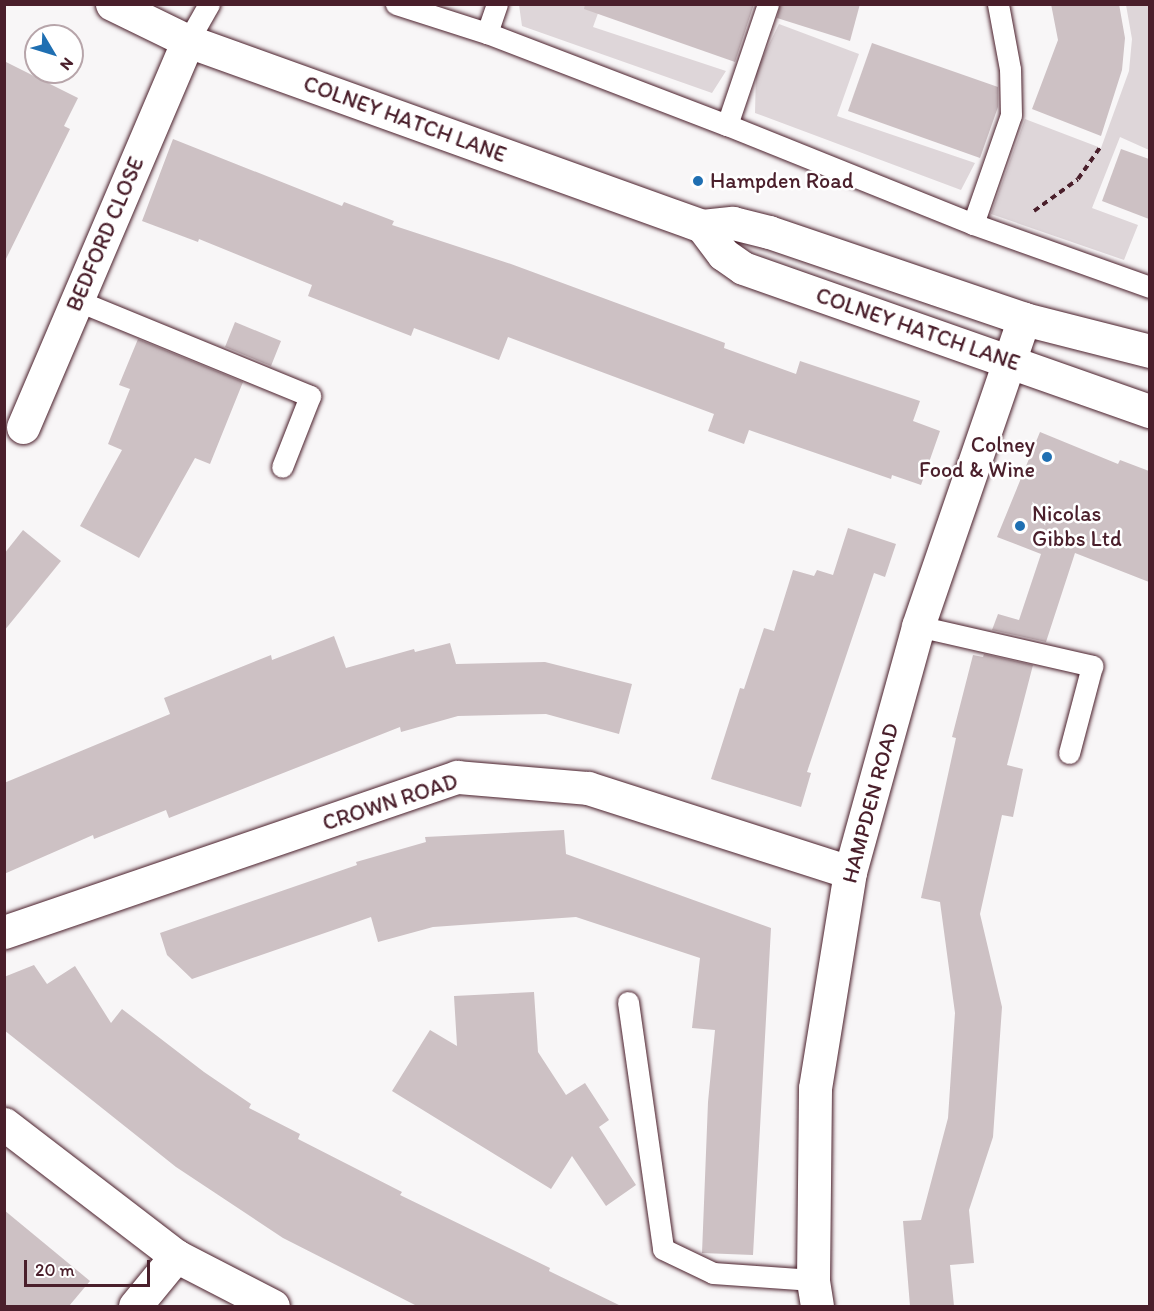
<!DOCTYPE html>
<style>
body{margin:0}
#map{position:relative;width:1154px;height:1311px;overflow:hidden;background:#f8f6f7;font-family:Itim,sans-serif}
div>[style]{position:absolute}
.green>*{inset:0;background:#ded6d9}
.building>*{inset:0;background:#cdc1c4}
.path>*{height:4px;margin-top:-2px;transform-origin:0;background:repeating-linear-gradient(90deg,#4a1f2b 0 6px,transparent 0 10.5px)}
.roads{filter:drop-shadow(0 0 2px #4a1f2b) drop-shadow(0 0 2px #4a1f2b)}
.service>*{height:21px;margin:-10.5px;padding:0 10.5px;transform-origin:10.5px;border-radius:10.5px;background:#fff}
.minor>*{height:33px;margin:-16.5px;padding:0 16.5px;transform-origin:16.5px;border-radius:16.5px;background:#fff}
.secondary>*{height:33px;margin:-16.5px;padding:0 16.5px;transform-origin:16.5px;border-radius:16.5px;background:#fff}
.dots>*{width:16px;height:16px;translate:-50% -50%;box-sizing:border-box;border:3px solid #fff;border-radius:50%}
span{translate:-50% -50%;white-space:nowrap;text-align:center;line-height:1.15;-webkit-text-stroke:5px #fff;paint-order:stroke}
.street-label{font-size:22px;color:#4a1f2b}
.poi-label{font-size:22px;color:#4a1f2b}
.left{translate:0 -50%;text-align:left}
.right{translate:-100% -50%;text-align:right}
.frame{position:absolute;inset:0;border:6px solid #4a1f2b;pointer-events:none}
.north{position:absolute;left:24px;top:24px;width:60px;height:60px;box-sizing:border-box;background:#fff;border:2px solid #b7a5aa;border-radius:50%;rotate:128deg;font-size:16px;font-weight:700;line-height:24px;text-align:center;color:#4a1f2b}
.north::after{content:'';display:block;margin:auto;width:21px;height:27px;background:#1f6fb2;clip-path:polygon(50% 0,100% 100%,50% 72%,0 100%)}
.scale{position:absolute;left:24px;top:1260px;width:126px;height:27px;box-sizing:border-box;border:3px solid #4a1f2b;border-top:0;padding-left:8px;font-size:18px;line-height:21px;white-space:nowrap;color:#4a1f2b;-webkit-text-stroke:4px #fff;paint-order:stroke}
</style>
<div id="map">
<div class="green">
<div style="clip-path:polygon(519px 5px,601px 5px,593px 27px,726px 71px,712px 93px,522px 26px)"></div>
<div style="clip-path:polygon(1126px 5px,1149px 5px,1149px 150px,1120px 137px,1092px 208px,1138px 225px,1124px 260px,991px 214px,1025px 119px,1101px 148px,1129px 71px,1132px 39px)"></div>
<div style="clip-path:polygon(779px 24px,859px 54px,837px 116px,975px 163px,961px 190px,755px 113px,756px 71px)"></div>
</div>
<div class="building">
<div style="clip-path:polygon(585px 4px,754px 4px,735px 62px,584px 9px)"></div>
<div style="clip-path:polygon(780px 4px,860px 4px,850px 41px,777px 18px)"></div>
<div style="clip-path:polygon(1051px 4px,1119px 4px,1125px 38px,1122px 70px,1101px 136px,1032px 109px,1058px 40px)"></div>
<div style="clip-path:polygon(872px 43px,998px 87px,998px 107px,980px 158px,848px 111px)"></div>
<div style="clip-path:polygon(4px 61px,78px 98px,64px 126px,70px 129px,4px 263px)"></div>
<div style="clip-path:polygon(173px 139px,342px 206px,344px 202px,394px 221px,392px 225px,511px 264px,725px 343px,724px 348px,796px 374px,800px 361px,920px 401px,913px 421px,940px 431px,921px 485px,892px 475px,891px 479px,749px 430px,744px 444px,708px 431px,714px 414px,508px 337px,499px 360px,414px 328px,411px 336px,308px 296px,312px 285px,199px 239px,198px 242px,142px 221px)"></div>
<div style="clip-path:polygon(1121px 149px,1149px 159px,1149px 219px,1102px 201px)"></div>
<div style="clip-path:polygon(235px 322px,281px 341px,271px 366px,225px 347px)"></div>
<div style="clip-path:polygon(138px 339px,243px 382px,210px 464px,195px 458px,139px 558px,80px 526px,122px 450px,108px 444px,130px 389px,119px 385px)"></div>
<div style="clip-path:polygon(1040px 432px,1118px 464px,1120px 460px,1149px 471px,1149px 582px,1075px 553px,1046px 642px,992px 630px,998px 614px,1019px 620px,1041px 554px,997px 537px)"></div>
<div style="clip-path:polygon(848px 528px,896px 544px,885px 577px,874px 573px,807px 772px,811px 773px,801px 807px,711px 779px,740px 688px,744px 689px,764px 628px,774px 631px,793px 570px,814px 576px,817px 570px,833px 575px)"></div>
<div style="clip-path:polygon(23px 530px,61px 561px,4px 631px,4px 554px)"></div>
<div style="clip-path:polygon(334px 636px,346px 668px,414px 649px,415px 652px,450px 643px,456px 664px,545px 662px,632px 684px,619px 734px,546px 714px,458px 716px,401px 732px,400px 727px,169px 818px,166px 810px,94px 839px,93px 835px,4px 874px,4px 783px,170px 714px,164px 698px,271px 655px,272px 660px)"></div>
<div style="clip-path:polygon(984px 654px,1033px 665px,1007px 765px,1023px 769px,1013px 817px,1002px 815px,980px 914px,1002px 1007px,993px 1137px,969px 1210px,974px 1263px,950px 1265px,954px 1306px,910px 1306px,903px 1221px,921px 1220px,948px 1118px,955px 1013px,940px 902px,921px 898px,956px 738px,952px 737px,973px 655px,983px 657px)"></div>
<div style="clip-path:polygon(564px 830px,566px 854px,771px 928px,753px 1255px,702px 1253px,708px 1102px,715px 1030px,692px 1028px,700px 958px,576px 917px,433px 927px,378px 942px,371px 917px,192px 979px,167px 955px,160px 933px,357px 865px,356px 862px,426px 842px,425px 837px)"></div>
<div style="clip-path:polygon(34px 965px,47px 984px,75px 966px,111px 1023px,122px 1009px,204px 1072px,251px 1104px,249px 1108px,300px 1134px,298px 1139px,402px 1192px,400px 1195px,550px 1268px,549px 1271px,621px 1306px,417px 1306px,283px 1238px,176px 1167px,4px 1030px,4px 977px)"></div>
<div style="clip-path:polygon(534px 992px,538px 1052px,566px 1095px,585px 1083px,609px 1120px,599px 1127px,636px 1185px,606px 1206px,572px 1156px,551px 1189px,392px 1091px,430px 1030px,457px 1046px,454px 996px)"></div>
<div style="clip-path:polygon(4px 1210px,90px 1281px,69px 1306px,4px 1306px)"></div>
</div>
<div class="path">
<div style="left:1034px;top:211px;width:54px;rotate:-36deg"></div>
<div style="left:1078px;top:179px;width:38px;rotate:-55deg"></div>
</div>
<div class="roads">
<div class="service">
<div style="left:396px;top:4px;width:96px;rotate:17.7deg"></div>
<div style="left:487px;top:33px;width:257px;rotate:21deg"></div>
<div style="left:727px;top:125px;width:265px;rotate:21.9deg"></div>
<div style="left:973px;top:224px;width:188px;rotate:19.6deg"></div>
<div style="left:487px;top:33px;width:31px;rotate:-71deg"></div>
<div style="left:188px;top:41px;width:43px;rotate:-60.4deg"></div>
<div style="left:727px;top:125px;width:128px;rotate:-71.3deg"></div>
<div style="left:973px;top:224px;width:115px;rotate:-70.8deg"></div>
<div style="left:1011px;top:115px;width:46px;rotate:-91.2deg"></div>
<div style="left:1010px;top:69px;width:66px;rotate:-100.5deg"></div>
<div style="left:76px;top:300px;width:253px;rotate:22.3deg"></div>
<div style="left:310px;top:396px;width:76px;rotate:111.5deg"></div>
<div style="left:918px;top:626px;width:179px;rotate:12.9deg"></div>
<div style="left:1092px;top:666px;width:90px;rotate:104.8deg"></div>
<div style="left:628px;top:1002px;width:249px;rotate:81.9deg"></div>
<div style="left:663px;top:1249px;width:55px;rotate:25.6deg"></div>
<div style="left:713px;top:1273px;width:100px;rotate:4deg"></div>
</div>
<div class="minor">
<div style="left:23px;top:427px;width:420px;rotate:-66.9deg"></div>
<div style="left:4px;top:932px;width:479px;rotate:-18.9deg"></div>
<div style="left:457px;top:777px;width:131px;rotate:4.8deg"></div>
<div style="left:588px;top:788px;width:275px;rotate:17.8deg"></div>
<div style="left:4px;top:1124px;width:217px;rotate:37.5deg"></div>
<div style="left:176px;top:1256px;width:109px;rotate:27.3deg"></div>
<div style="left:135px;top:1306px;width:65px;rotate:-50.6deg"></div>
<div style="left:817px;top:1306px;width:26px;rotate:-99deg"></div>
<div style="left:813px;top:1280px;width:192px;rotate:-89.4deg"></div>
<div style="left:815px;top:1088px;width:219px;rotate:-80.8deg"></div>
<div style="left:850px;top:872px;width:255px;rotate:-74.5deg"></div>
<div style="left:918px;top:626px;width:325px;rotate:-71deg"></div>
</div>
<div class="secondary">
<div style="left:112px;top:4px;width:85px;rotate:26deg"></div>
<div style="left:188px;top:41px;width:546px;rotate:19.79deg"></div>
<div style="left:702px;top:226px;width:31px;rotate:-6deg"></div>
<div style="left:733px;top:223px;width:37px;rotate:14deg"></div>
<div style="left:769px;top:232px;width:269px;rotate:18.8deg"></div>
<div style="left:1024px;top:319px;width:130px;rotate:14.3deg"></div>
<div style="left:702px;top:226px;width:35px;rotate:53deg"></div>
<div style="left:723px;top:254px;width:24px;rotate:35deg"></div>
<div style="left:743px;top:268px;width:431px;rotate:19.4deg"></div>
</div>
</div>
<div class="dots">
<div style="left:698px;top:181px;background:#1f6fb2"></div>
<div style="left:1047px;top:457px;background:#1f6fb2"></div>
<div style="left:1020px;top:526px;background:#1f6fb2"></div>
</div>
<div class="street-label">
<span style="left:405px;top:119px;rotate:20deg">COLNEY HATCH LANE</span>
<span style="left:105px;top:234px;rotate:-67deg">BEDFORD CLOSE</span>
<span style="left:918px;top:329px;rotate:19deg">COLNEY HATCH LANE</span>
<span style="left:390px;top:802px;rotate:-18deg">CROWN ROAD</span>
<span style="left:870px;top:803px;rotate:-75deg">HAMPDEN ROAD</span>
</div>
<div class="poi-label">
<span class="left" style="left:710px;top:181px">Hampden Road</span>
<span class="right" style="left:1035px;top:457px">Colney<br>Food &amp; Wine</span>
<span class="left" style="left:1032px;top:526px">Nicolas<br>Gibbs Ltd</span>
</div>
<div class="frame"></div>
<div class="north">N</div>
<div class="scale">20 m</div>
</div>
